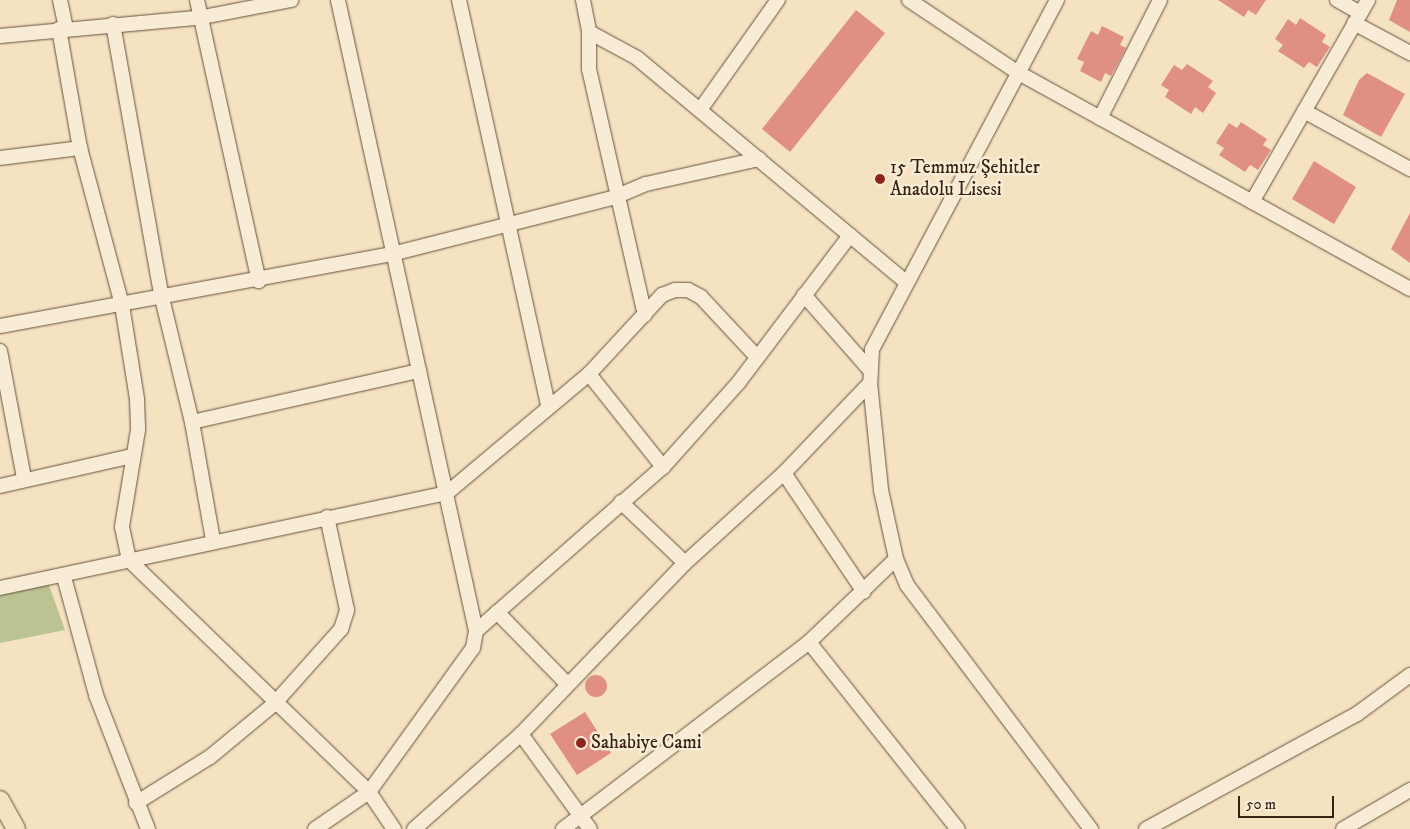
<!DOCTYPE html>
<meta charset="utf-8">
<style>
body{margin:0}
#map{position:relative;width:1410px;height:829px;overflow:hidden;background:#f4e2c0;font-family:"IM FELL DW Pica",serif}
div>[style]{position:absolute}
.green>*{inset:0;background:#bcc392}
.building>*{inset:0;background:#df9082}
.round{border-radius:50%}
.roads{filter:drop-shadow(0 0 1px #67513e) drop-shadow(0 0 1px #67513e)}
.minor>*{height:14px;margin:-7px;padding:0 7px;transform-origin:7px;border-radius:7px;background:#f8ecd6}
.major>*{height:18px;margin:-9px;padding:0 9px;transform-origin:9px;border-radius:9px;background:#f4e2c0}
.dots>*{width:14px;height:14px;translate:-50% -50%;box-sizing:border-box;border:2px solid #f8ecd6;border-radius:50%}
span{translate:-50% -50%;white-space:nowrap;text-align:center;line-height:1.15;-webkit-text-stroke:5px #f8ecd6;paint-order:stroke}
.poi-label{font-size:19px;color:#382113}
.left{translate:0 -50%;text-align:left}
.scale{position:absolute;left:1238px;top:796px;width:96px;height:22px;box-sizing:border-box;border:2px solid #382113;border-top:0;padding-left:6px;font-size:15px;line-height:18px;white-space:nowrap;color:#382113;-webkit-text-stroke:4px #f8ecd6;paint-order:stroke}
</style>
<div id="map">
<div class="green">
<div style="clip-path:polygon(46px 577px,65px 630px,0 643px,0 587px)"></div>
</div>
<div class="building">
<div style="clip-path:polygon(1218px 0,1266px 0,1256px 15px,1248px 10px,1244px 17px)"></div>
<div style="clip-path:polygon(1397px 0,1410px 0,1410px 32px,1389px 20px)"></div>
<div style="clip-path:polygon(856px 10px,885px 33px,790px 152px,762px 129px)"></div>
<div style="clip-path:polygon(1300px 18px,1326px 35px,1322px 42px,1330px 47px,1317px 67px,1309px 62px,1304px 68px,1278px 51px,1283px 45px,1275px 39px,1288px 19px,1296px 25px)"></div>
<div style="clip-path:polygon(1102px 26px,1124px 37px,1120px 45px,1126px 48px,1111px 76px,1105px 73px,1101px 82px,1080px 71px,1084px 62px,1077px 59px,1091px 31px,1098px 35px)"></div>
<div style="clip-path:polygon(1187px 64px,1213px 81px,1208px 87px,1216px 93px,1203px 113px,1195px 107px,1191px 114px,1165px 97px,1169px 90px,1161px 85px,1174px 65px,1182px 70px)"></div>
<div style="clip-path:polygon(1367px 73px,1405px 94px,1381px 137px,1343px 115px,1359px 80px)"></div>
<div style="clip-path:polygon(1241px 122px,1267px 139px,1263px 145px,1271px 150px,1258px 170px,1250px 165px,1245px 172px,1219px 155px,1224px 148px,1216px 143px,1229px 123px,1237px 128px)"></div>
<div style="clip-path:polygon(1314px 161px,1356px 187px,1334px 224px,1292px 199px)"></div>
<div style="clip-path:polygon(1410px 213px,1410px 263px,1391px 249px)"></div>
<div class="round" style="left:585px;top:675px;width:22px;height:22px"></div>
<div style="clip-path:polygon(585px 712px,611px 753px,577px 775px,550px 734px)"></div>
</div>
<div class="roads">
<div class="minor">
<div style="left:60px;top:0;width:30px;rotate:78deg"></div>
<div style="left:197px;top:0;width:288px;rotate:77.6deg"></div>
<div style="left:459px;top:0;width:416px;rotate:77.6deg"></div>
<div style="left:583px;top:0;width:33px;rotate:79deg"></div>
<div style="left:589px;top:32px;width:55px;rotate:28.4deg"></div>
<div style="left:637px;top:58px;width:351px;rotate:39.8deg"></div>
<div style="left:909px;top:0;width:130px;rotate:33.7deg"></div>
<div style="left:1017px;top:72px;width:449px;rotate:28.9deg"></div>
<div style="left:1057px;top:0;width:396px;rotate:117.9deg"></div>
<div style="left:872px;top:350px;width:33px;rotate:93deg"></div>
<div style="left:870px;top:383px;width:108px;rotate:84.1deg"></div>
<div style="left:881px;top:490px;width:71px;rotate:77.7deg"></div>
<div style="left:896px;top:559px;width:28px;rotate:67deg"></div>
<div style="left:907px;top:585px;width:306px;rotate:53deg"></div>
<div style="left:1337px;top:0;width:26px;rotate:29deg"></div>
<div style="left:1354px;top:23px;width:64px;rotate:28.2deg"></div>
<div style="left:113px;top:24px;width:274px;rotate:79.9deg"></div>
<div style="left:161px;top:294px;width:132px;rotate:76.4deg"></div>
<div style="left:192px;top:422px;width:120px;rotate:79.9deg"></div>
<div style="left:59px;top:29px;width:121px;rotate:80deg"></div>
<div style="left:80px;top:148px;width:163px;rotate:75deg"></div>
<div style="left:122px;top:305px;width:95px;rotate:80.9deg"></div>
<div style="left:137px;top:399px;width:31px;rotate:88deg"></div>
<div style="left:138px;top:430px;width:98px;rotate:99.4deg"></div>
<div style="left:122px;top:527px;width:34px;rotate:78deg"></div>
<div style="left:129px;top:560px;width:334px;rotate:44deg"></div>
<div style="left:369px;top:792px;width:45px;rotate:56deg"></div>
<div style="left:589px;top:32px;width:37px;rotate:90deg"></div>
<div style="left:589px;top:69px;width:252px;rotate:77.2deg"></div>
<div style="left:0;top:36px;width:204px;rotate:-5.3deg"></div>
<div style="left:203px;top:17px;width:90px;rotate:-10.9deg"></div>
<div style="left:700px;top:110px;width:135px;rotate:-54.7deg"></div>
<div style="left:1304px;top:111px;width:121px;rotate:28.7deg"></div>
<div style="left:1100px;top:118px;width:132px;rotate:-63deg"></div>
<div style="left:0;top:158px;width:81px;rotate:-7.1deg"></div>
<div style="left:1252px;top:202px;width:233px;rotate:-60.1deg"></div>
<div style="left:804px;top:295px;width:98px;rotate:48.7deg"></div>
<div style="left:0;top:326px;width:399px;rotate:-10.4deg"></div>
<div style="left:392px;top:254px;width:230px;rotate:-14.3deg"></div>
<div style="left:615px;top:197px;width:34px;rotate:-23deg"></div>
<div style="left:646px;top:184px;width:116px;rotate:-12.5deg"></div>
<div style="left:0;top:351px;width:129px;rotate:79.3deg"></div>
<div style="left:589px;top:374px;width:119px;rotate:51.5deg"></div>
<div style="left:192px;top:422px;width:233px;rotate:-12.7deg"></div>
<div style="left:784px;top:473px;width:143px;rotate:56.1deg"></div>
<div style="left:0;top:486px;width:135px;rotate:-12.8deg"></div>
<div style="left:621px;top:502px;width:88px;rotate:43.6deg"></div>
<div style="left:64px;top:577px;width:122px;rotate:74.8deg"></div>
<div style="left:96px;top:695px;width:144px;rotate:68.8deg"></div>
<div style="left:0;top:588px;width:457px;rotate:-12deg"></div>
<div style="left:447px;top:493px;width:185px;rotate:-40deg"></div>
<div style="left:589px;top:374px;width:108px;rotate:-47.3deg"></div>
<div style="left:662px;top:295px;width:14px;rotate:-21deg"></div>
<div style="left:675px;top:290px;width:13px"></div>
<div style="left:688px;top:290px;width:15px;rotate:28deg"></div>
<div style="left:701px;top:297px;width:82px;rotate:47deg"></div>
<div style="left:497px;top:612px;width:99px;rotate:45.8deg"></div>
<div style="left:476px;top:631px;width:249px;rotate:-41.3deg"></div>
<div style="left:663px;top:467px;width:114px;rotate:-48.2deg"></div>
<div style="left:739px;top:382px;width:184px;rotate:-52.9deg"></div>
<div style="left:809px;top:642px;width:239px;rotate:51.5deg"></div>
<div style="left:521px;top:734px;width:117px;rotate:54deg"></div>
<div style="left:136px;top:803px;width:87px;rotate:-31.9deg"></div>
<div style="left:210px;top:757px;width:83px;rotate:-39.6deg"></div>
<div style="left:274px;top:704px;width:101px;rotate:-48.2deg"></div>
<div style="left:341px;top:629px;width:20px;rotate:-72deg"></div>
<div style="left:347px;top:610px;width:95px;rotate:-102.1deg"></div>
<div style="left:315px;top:829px;width:65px;rotate:-34.4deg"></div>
<div style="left:369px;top:792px;width:178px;rotate:-54.2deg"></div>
<div style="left:473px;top:648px;width:17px;rotate:-80deg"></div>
<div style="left:476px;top:631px;width:646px;rotate:-102.34deg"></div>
<div style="left:414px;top:829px;width:143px;rotate:-41.6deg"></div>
<div style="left:521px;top:734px;width:237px;rotate:-46.2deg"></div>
<div style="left:685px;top:563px;width:134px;rotate:-42.3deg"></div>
<div style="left:784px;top:473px;width:124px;rotate:-46.3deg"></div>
<div style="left:563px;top:829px;width:309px;rotate:-37.2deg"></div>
<div style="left:809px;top:642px;width:120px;rotate:-43.7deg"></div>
<div style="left:1146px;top:829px;width:240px;rotate:-28.6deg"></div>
<div style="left:1357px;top:714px;width:66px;rotate:-36.3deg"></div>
<div style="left:1343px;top:829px;width:78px;rotate:-30.2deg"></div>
</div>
<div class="major">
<div style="left:0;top:800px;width:33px;rotate:61deg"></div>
</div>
</div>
<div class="dots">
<div style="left:880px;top:179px;background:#8f2418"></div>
<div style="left:581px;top:743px;background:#8f2418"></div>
</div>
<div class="poi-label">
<span class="left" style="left:890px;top:179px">15 Temmuz Şehitler<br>Anadolu Lisesi</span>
<span class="left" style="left:591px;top:743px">Sahabiye Cami</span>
</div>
<div class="scale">50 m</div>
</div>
